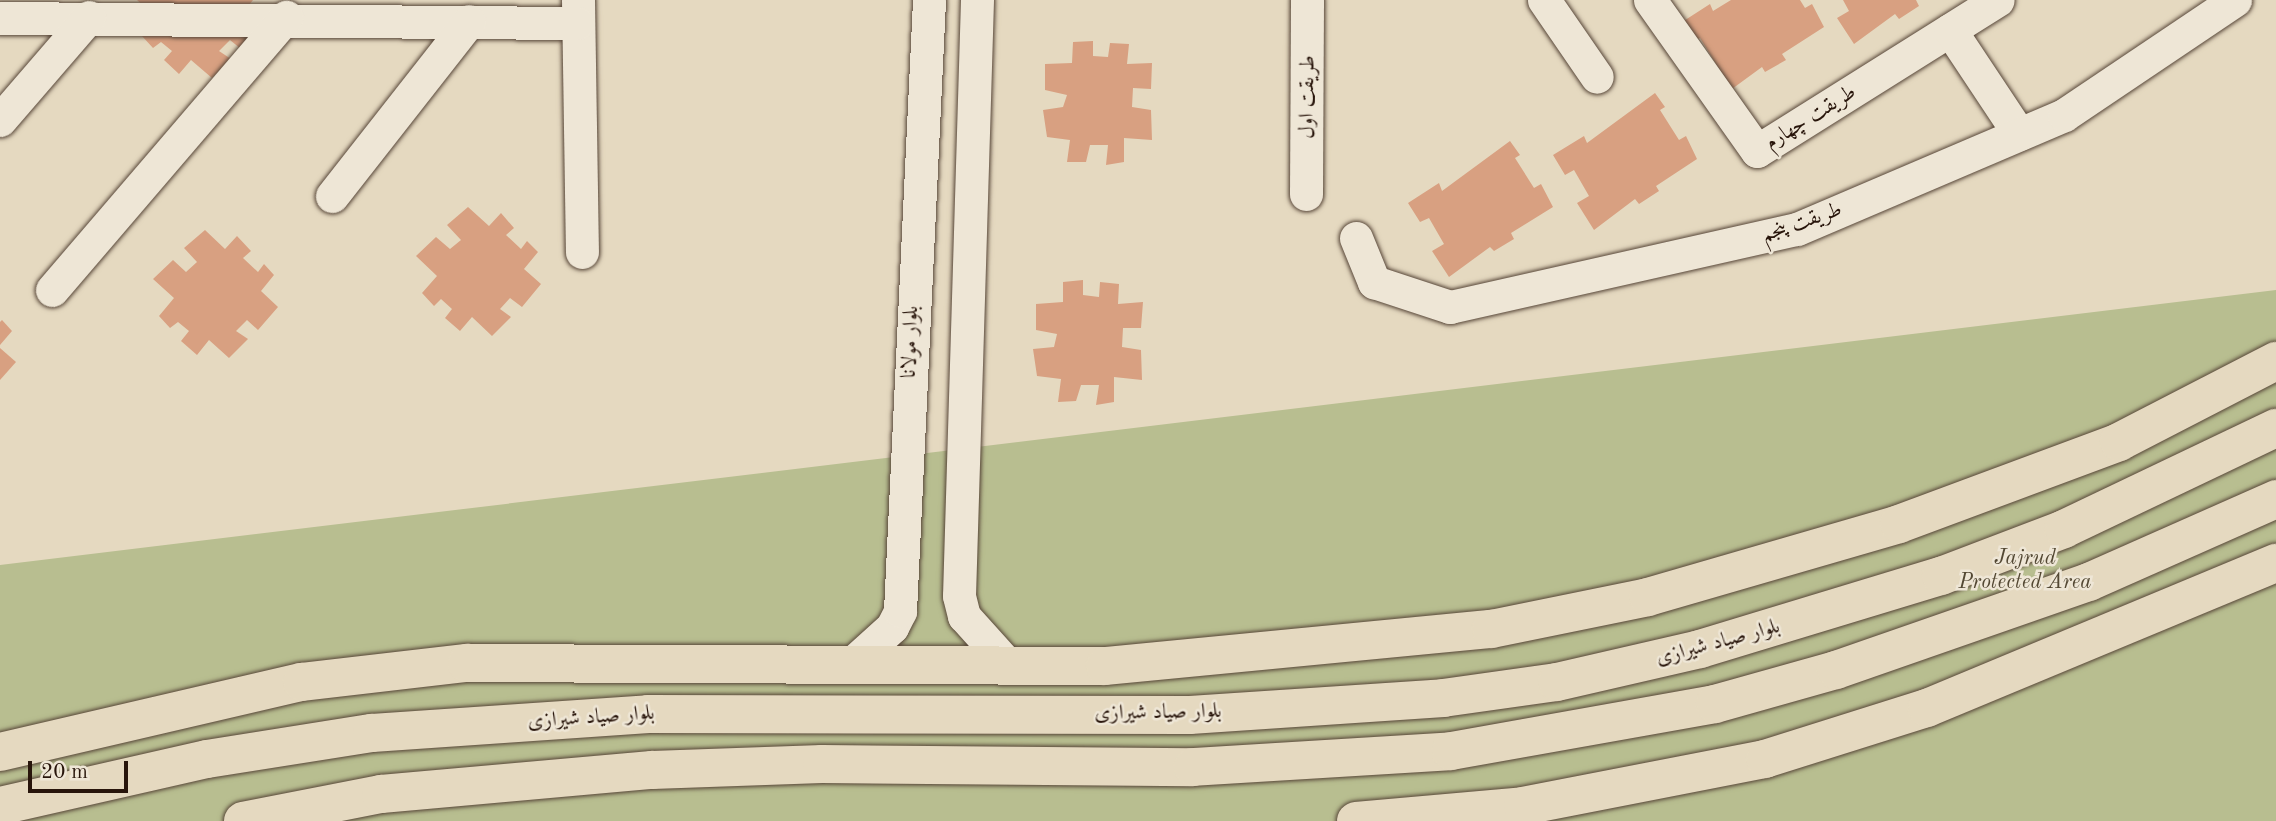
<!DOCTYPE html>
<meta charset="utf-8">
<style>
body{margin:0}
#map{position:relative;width:2276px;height:821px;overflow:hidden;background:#e5d9c0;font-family:"Old Standard TT",Amiri,serif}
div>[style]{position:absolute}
.green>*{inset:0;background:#b8be90}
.building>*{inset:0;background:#d8a081}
.roads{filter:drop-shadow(0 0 2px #574638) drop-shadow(0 0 2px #574638)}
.minor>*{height:33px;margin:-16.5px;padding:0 16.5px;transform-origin:16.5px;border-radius:16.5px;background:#eee6d6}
.primary>*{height:38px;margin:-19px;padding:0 19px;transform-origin:19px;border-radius:19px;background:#e5d9c0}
span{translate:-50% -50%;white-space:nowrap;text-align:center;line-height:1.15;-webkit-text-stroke:5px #eee6d6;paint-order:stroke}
.street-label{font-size:21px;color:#28150b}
.park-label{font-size:21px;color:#534833;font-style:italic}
.scale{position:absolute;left:28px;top:761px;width:100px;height:32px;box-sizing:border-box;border:4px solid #28150b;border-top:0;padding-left:9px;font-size:21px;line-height:24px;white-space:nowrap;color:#28150b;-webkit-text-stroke:5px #eee6d6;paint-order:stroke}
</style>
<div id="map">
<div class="green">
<div style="clip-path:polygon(2276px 290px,2276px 821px,0 821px,0 565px)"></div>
</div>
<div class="building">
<div style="clip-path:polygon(137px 0,253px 0,244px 11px,261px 26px,241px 49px,230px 40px,219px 51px,231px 59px,212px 78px,191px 60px,179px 74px,164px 60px,172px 51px,161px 42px,153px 48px,142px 36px,157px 18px)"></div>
<div style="clip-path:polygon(1731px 0,1800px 0,1805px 8px,1812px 4px,1824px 27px,1782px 54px,1786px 60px,1765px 72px,1762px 67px,1721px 97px,1703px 72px,1716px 64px,1700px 38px,1691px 43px,1679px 24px,1710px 4px,1713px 11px)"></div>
<div style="clip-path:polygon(1843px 0,1916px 0,1919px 6px,1899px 19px,1895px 14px,1854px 44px,1837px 18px,1849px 11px)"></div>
<div style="clip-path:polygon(1093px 41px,1093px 56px,1108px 57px,1110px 43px,1129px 44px,1127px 64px,1152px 63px,1151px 89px,1133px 88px,1132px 107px,1151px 110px,1152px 140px,1124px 138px,1124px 162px,1106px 165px,1108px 145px,1090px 145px,1086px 162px,1067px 162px,1070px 140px,1047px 137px,1043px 110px,1063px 107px,1067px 95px,1045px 90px,1045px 64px,1072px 63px,1073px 42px)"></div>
<div style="clip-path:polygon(1655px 93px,1665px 107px,1660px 110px,1679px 140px,1686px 136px,1697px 159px,1656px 186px,1659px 191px,1639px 204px,1635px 199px,1594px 230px,1577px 203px,1589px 196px,1574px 170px,1565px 175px,1553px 155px,1584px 136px,1587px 143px)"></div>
<div style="clip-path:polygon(1510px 141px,1520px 155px,1515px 158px,1534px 188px,1541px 184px,1553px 207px,1511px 233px,1514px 239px,1494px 251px,1490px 247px,1449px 277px,1432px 251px,1444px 244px,1429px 218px,1420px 222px,1408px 203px,1439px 183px,1442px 191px)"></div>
<div style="clip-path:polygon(468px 207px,489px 226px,501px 213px,514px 228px,506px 235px,521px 249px,527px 241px,538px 252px,524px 269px,541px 284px,522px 307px,510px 298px,500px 309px,511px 317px,492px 336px,472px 317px,460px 331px,445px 318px,452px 309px,441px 299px,434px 306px,422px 293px,437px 276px,416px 256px,436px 237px,450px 249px,461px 240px,447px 225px)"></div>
<div style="clip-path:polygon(205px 230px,225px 249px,237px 236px,251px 251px,243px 258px,258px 272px,264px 264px,274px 275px,261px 291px,278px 307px,258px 330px,247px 320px,236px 331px,248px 339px,229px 358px,209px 340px,197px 355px,181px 341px,189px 331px,178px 322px,170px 328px,159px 316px,174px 298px,153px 279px,173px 260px,186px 272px,197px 262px,184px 248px)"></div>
<div style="clip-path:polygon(1083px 280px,1083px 295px,1099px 297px,1100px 282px,1119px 284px,1118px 304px,1143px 302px,1141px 328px,1123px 328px,1122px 347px,1141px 350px,1142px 380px,1114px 377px,1114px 402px,1096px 405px,1099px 385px,1081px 385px,1076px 401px,1058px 402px,1061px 379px,1037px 376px,1033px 349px,1054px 347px,1057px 334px,1036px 330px,1036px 304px,1063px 302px,1063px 282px)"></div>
<div style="clip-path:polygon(2px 320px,12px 331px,0 345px,0 322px)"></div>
<div style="clip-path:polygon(0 348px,16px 362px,0 380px)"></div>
</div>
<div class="roads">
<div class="minor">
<div style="left:578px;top:0;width:252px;rotate:89.1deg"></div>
<div style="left:977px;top:0;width:596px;rotate:91.73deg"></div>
<div style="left:959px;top:596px;width:21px;rotate:76deg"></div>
<div style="left:964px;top:616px;width:69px;rotate:48deg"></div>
<div style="left:1544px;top:0;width:93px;rotate:55.5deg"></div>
<div style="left:1650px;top:0;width:185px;rotate:54.7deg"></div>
<div style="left:1757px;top:151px;width:284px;rotate:-32.1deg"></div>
<div style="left:0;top:18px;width:577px;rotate:0.5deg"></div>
<div style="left:1950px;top:30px;width:125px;rotate:56.4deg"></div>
<div style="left:0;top:120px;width:136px;rotate:-49.2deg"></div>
<div style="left:1306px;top:194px;width:194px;rotate:-89.7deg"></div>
<div style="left:332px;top:196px;width:222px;rotate:-51.9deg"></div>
<div style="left:1356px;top:238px;width:48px;rotate:67.8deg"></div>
<div style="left:1374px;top:282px;width:80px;rotate:18.2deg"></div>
<div style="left:1450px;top:307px;width:356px;rotate:-12.7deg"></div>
<div style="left:1797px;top:229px;width:290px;rotate:-23.1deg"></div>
<div style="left:2064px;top:115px;width:206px;rotate:-33.9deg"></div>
<div style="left:52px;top:290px;width:360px;rotate:-49.4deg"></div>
<div style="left:850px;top:665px;width:57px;rotate:-42.1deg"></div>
<div style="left:892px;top:627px;width:18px;rotate:-63deg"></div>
<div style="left:900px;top:611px;width:612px;rotate:-87.28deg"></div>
</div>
<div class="primary">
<div style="left:0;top:752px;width:310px;rotate:-13.1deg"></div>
<div style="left:302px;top:682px;width:166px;rotate:-6.6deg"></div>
<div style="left:467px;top:663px;width:638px;rotate:0.27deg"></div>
<div style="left:1105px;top:666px;width:388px;rotate:-5.5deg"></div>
<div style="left:1491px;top:629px;width:160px;rotate:-11.5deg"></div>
<div style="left:1648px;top:597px;width:261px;rotate:-16.2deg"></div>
<div style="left:1899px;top:524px;width:235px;rotate:-20.4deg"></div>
<div style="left:2119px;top:442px;width:177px;rotate:-27.3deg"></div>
<div style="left:0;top:806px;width:212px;rotate:-12.8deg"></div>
<div style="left:207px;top:759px;width:167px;rotate:-9deg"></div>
<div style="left:372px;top:733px;width:277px;rotate:-3.9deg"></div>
<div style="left:648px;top:714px;width:542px;rotate:0.11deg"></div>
<div style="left:1190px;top:715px;width:254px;rotate:-3.8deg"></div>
<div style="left:1443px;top:698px;width:115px;rotate:-8deg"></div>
<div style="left:1557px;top:682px;width:147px;rotate:-13deg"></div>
<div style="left:1700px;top:649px;width:252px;rotate:-16.9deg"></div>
<div style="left:1941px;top:576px;width:132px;rotate:-20.9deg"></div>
<div style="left:2064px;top:529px;width:235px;rotate:-25.5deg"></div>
<div style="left:243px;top:821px;width:141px;rotate:-11.1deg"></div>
<div style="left:381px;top:794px;width:272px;rotate:-5.1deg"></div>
<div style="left:652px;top:770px;width:170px;rotate:-2deg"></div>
<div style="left:822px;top:764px;width:371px;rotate:0.5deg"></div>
<div style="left:1193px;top:767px;width:258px;rotate:-3.5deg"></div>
<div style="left:1451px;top:751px;width:268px;rotate:-10.1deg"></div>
<div style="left:1715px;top:704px;width:126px;rotate:-15.7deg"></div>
<div style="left:1836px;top:670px;width:268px;rotate:-19.2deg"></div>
<div style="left:2089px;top:582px;width:205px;rotate:-23.9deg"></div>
<div style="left:1356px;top:821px;width:168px;rotate:-5.1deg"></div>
<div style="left:1523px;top:806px;width:247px;rotate:-11deg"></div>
<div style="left:1765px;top:759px;width:170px;rotate:-17.5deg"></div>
<div style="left:1927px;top:708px;width:378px;rotate:-22.6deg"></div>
</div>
</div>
<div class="street-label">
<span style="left:1308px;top:97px;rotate:-89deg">طریقت اول</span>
<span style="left:1811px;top:118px;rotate:-32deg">طریقت چهارم</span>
<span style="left:1802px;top:223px;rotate:-19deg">طریقت پنجم</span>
<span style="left:911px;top:342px;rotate:-88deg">بلوار مولانا</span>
<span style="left:1718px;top:643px;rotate:-15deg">بلوار صیاد شیرازی</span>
<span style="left:1158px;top:713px;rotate:-1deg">بلوار صیاد شیرازی</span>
<span style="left:591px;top:718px;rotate:-4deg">بلوار صیاد شیرازی</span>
</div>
<div class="park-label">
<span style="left:2025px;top:571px">Jajrud<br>Protected Area</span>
</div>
<div class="scale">20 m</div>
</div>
